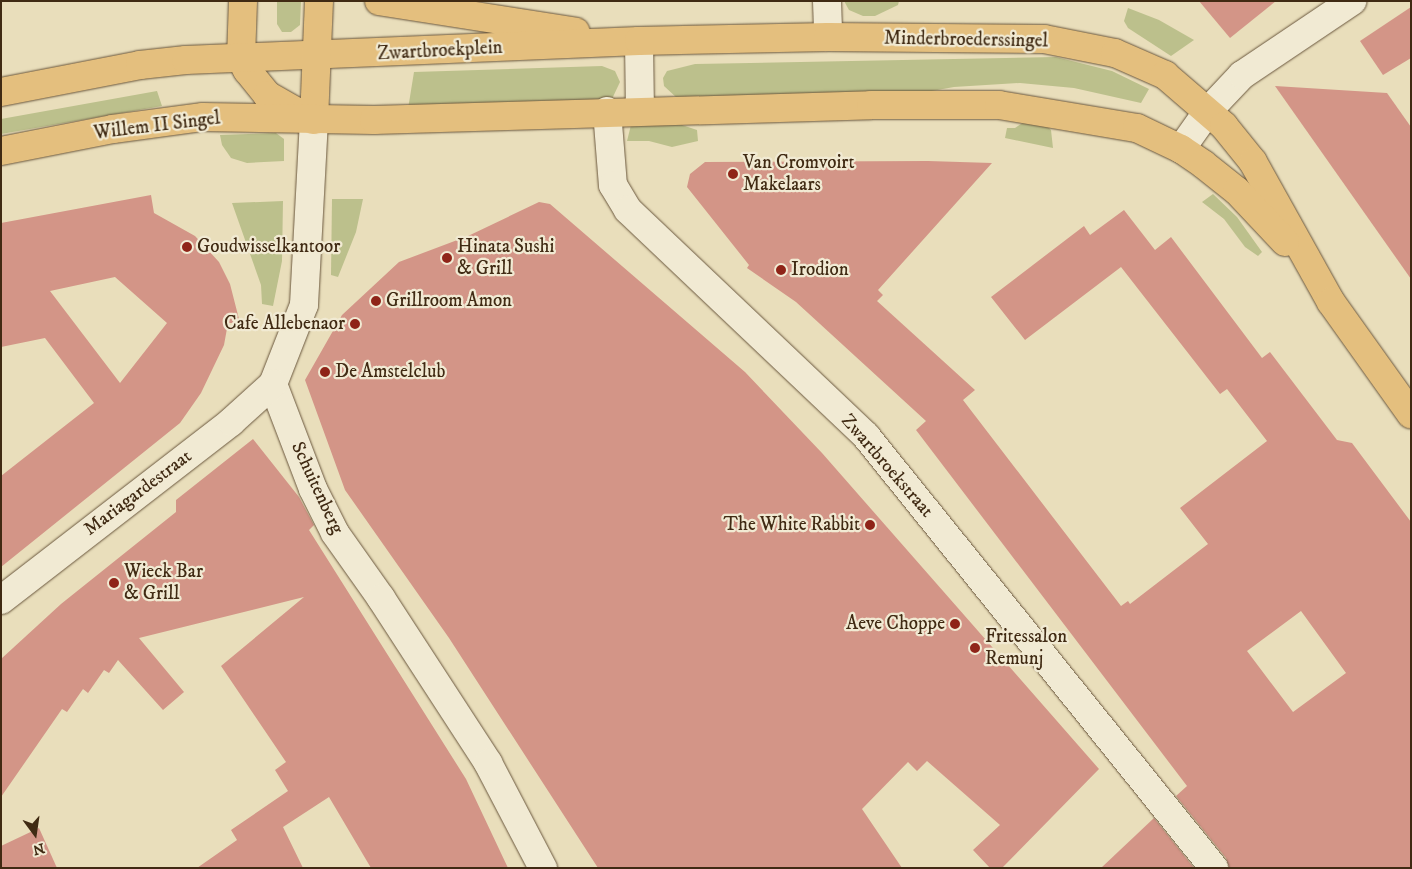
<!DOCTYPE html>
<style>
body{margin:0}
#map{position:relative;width:1412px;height:869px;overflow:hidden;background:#e9debb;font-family:"IM FELL DW Pica",serif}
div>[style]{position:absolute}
.green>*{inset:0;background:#bcc08c}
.building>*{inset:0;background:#d39587}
.roads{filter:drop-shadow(0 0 1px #6a573d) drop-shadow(0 0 1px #6a573d)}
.minor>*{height:28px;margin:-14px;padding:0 14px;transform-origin:14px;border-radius:14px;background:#f1ead3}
.major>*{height:28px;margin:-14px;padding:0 14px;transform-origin:14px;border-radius:14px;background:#e4bf7e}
.dots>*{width:14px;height:14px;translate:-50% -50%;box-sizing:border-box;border:2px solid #f1ead3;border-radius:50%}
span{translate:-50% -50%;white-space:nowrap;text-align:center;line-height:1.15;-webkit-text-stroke:4.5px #f1ead3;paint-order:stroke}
.street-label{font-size:19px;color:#402a13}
.poi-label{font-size:19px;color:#402a13}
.left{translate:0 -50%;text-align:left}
.right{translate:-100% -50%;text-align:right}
.frame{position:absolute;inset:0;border:2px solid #402a13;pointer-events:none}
.north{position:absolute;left:10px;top:809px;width:50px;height:50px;-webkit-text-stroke:4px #f1ead3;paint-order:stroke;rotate:166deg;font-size:14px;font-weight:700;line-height:20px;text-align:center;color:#402a13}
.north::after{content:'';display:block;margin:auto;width:18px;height:22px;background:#402a13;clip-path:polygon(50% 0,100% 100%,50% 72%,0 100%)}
</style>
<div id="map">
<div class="green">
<div style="clip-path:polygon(277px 1px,301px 1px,300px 25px,291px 32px,282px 32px,277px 24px)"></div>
<div style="clip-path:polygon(844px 1px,899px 1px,898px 5px,875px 16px,863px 16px,849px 10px)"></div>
<div style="clip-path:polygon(1128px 8px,1159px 20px,1194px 40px,1171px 56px,1128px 28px,1124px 21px)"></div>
<div style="clip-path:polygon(1056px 57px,1112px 71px,1149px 89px,1141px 103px,1074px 88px,1020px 83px,954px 87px,898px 97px,677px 98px,664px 86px,663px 78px,667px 71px,695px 64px)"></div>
<div style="clip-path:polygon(602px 66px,615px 71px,620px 82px,611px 101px,408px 109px,414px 72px)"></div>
<div style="clip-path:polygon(157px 91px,162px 106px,1px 134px,1px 119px)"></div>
<div style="clip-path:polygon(632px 121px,670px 121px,697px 130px,698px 141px,672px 147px,649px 141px,627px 141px)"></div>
<div style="clip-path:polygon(1042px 121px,1051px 130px,1053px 148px,1005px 138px,1007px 128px,1015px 128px,1024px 122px)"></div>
<div style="clip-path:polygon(276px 133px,284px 139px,284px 161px,247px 163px,231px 158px,222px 145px,220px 135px)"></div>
<div style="clip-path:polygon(1213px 194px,1237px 217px,1262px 252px,1258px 256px,1245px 247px,1224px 219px,1202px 202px)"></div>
<div style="clip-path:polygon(332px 199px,363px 199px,356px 232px,338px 277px,331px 275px)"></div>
<div style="clip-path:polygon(283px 201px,282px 261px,273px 306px,262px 304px,261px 285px,232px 203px)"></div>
</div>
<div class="building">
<div style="clip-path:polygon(1199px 1px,1276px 1px,1230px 38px)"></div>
<div style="clip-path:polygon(1411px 7px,1411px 58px,1383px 75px,1360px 41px)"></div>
<div style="clip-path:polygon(1275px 86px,1387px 93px,1411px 127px,1411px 279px)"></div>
<div style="clip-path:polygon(evenodd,928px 161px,992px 163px,878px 290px,883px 295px,877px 301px,975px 390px,963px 400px,1121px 606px,1128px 601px,1130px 604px,1208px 544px,1180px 508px,1267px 441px,1227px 389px,1220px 394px,1121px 267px,1025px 340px,991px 297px,1084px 226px,1090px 235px,1124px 210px,1155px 250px,1171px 237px,1262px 358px,1270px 352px,1337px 440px,1352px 443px,1411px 522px,1411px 868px,1229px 868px,1226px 858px,1176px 796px,1187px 786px,916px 430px,926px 421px,796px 302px,747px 268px,749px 265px,687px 187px,690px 174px,705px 162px,928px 161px,1301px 611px,1346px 673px,1293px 712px,1247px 651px,1301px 611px)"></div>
<div style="clip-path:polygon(evenodd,151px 195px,154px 213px,195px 236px,219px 262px,230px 284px,240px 323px,228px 323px,224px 345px,201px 393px,180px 423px,1px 567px,1px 476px,94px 403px,45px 338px,1px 347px,1px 223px,151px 195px,115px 277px,167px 323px,120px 383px,50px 291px,115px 277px)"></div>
<div style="clip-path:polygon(539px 202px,550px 204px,745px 372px,822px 453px,1099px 769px,1002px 868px,990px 868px,973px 850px,1000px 825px,927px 761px,917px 771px,908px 762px,862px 809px,902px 868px,598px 868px,449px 638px,345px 490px,305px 380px,342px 315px,399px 262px,468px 236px)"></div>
<div style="clip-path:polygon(253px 439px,299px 497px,314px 525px,309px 530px,466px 779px,508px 868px,371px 868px,329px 797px,283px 827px,303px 868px,197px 868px,237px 840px,231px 830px,288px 791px,275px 770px,286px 762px,221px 666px,304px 597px,139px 638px,184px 692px,163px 710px,118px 660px,109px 673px,104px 670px,88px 693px,83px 689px,67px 712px,62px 709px,1px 797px,1px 659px,61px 604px,176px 512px,176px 500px)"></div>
<div style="clip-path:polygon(1154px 818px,1194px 868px,1101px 868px)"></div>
<div style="clip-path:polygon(39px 828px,57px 868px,1px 868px,1px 846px)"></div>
</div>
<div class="roads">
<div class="minor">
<div style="left:827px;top:1px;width:36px;rotate:88deg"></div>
<div style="left:639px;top:41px;width:70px;rotate:89.2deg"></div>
<div style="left:607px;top:111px;width:74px;rotate:85.4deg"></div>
<div style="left:613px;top:185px;width:29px;rotate:59deg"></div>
<div style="left:628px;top:210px;width:328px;rotate:43.5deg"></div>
<div style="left:866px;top:436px;width:555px;rotate:51.15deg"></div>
<div style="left:314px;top:120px;width:185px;rotate:93.1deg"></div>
<div style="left:304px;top:305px;width:85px;rotate:111.4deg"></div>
<div style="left:273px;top:384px;width:112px;rotate:69.1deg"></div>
<div style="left:313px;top:489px;width:49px;rotate:63.4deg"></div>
<div style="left:335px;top:533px;width:80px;rotate:54.7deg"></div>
<div style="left:381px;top:598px;width:197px;rotate:57deg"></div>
<div style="left:488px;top:763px;width:119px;rotate:62.4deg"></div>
<div style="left:1181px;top:149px;width:47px;rotate:-54.6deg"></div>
<div style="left:1208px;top:111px;width:50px;rotate:-46.6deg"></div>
<div style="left:1242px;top:75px;width:133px;rotate:-33.9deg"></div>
<div style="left:1px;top:600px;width:291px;rotate:-37.7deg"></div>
<div style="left:231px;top:422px;width:57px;rotate:-42.1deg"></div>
</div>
<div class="major">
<div style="left:243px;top:1px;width:58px;rotate:92deg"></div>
<div style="left:241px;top:59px;width:13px;rotate:61deg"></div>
<div style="left:247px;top:70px;width:32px;rotate:51deg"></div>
<div style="left:267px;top:95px;width:45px;rotate:29.4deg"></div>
<div style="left:379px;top:1px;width:199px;rotate:8.9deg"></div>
<div style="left:1px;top:92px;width:142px;rotate:-11deg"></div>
<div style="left:140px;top:65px;width:46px;rotate:-6.2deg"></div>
<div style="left:186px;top:60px;width:453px;rotate:-2.4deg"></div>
<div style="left:639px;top:41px;width:189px;rotate:-1.2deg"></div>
<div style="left:828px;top:37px;width:216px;rotate:0.5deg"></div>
<div style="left:1044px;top:39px;width:72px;rotate:11.2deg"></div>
<div style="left:1115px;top:53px;width:55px;rotate:23.7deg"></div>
<div style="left:1165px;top:75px;width:78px;rotate:40.8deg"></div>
<div style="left:1224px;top:126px;width:46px;rotate:51.1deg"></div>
<div style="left:1253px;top:162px;width:160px;rotate:60.9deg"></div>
<div style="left:1331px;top:302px;width:138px;rotate:54.5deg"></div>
<div style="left:314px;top:120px;width:119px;rotate:-87.6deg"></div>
<div style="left:1px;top:151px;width:114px;rotate:-11.1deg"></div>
<div style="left:113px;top:129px;width:91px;rotate:-7.6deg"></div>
<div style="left:203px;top:117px;width:171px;rotate:1deg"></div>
<div style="left:374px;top:120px;width:497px;rotate:-1.7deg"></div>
<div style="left:871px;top:105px;width:128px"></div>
<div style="left:999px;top:105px;width:140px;rotate:9.5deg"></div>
<div style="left:1137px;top:128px;width:49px;rotate:25.5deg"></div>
<div style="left:1181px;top:149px;width:27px;rotate:34deg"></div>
<div style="left:1203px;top:164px;width:43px;rotate:38.5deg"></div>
<div style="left:1237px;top:191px;width:70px;rotate:46.7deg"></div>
</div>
</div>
<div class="dots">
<div style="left:733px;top:174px;background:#8f2418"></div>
<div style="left:187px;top:247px;background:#8f2418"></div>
<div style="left:447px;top:258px;background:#8f2418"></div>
<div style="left:781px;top:270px;background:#8f2418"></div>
<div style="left:376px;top:301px;background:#8f2418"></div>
<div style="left:355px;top:324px;background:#8f2418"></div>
<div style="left:325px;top:372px;background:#8f2418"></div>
<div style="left:870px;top:525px;background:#8f2418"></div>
<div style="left:114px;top:583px;background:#8f2418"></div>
<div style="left:955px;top:624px;background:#8f2418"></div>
<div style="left:975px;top:648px;background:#8f2418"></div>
</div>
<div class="street-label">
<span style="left:966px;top:40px;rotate:1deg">Minderbroederssingel</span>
<span style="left:440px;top:51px;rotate:-3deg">Zwartbroekplein</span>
<span style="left:157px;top:126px;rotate:-7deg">Willem II Singel</span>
<span style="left:887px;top:466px;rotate:49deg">Zwartbroekstraat</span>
<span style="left:317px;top:488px;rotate:65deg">Schuitenberg</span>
<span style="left:138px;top:493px;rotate:-37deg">Mariagardestraat</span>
</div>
<div class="poi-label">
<span class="left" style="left:743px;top:174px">Van Cromvoirt<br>Makelaars</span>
<span class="left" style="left:197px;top:247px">Goudwisselkantoor</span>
<span class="left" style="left:457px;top:258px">Hinata Sushi<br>&amp; Grill</span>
<span class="left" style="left:791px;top:270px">Irodion</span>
<span class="left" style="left:386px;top:301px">Grillroom Amon</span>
<span class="right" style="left:345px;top:324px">Cafe Allebenaor</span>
<span class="left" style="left:335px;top:372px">De Amstelclub</span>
<span class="right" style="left:860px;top:525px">The White Rabbit</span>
<span class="left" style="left:124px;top:583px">Wieck Bar<br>&amp; Grill</span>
<span class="right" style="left:945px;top:624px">Aeve Choppe</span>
<span class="left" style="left:985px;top:648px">Fritessalon<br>Remunj</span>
</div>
<div class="frame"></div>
<div class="north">N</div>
</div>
